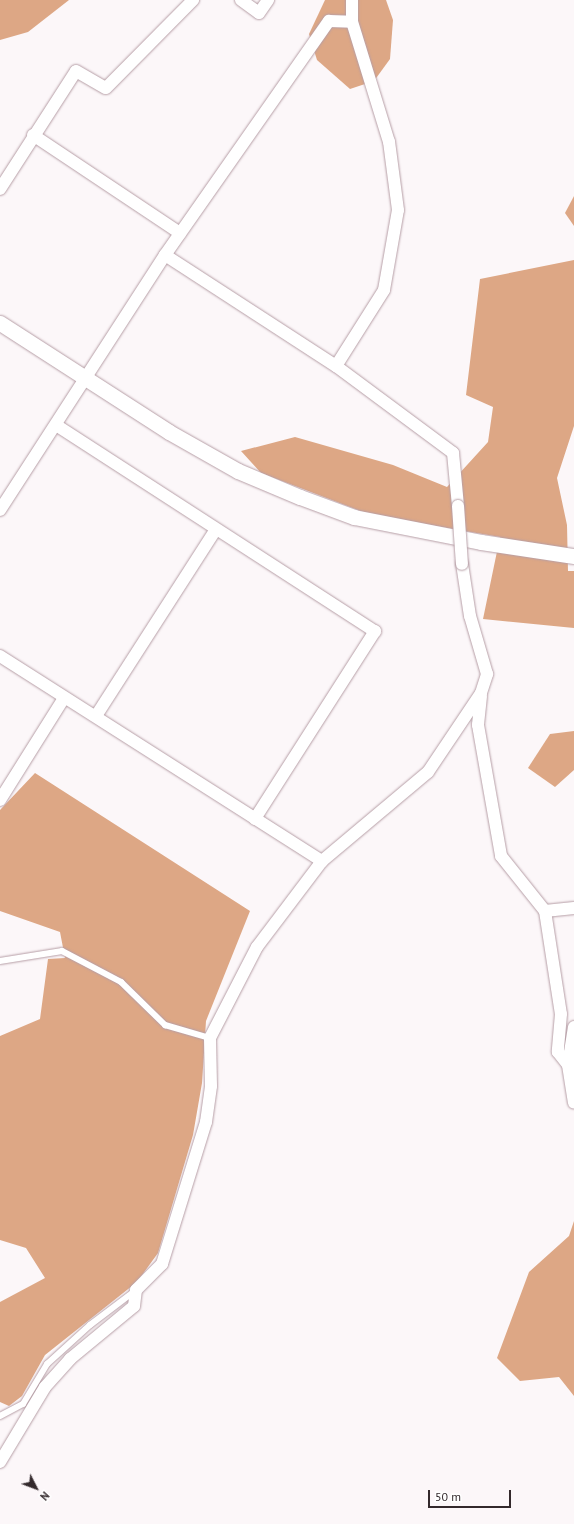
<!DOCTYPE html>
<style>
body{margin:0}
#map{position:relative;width:574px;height:1524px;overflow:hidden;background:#fcf7f9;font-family:"PT Sans",sans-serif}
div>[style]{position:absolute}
.forest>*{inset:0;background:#dda785}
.roads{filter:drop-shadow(0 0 1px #b69ea6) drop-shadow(0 0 1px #b69ea6)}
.service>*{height:6px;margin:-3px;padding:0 3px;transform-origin:3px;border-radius:3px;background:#fff}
.minor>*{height:12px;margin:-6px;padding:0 6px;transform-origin:6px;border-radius:6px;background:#fff}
.tertiary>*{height:15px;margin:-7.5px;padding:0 7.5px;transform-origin:7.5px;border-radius:7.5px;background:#fff}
.bridges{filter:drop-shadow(0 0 1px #b69ea6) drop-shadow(0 0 1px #b69ea6)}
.minor-bridge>*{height:12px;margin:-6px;padding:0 6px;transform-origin:6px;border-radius:6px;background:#fff}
span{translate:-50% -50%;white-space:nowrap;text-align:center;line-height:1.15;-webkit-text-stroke:4px #fff;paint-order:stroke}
.north{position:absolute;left:16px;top:1468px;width:40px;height:40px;-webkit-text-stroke:3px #fff;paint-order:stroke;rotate:132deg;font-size:11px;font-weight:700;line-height:16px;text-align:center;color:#33292c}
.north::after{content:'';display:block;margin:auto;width:14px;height:18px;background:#33292c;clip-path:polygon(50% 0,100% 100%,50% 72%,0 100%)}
.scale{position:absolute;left:428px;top:1490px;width:83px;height:18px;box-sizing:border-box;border:2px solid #33292c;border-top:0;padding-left:5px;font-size:12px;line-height:14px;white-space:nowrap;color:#33292c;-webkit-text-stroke:3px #fff;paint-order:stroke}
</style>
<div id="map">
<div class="forest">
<div style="clip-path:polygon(0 0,69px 0,28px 32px,0 40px)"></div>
<div style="clip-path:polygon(325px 0,386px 0,393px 20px,390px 59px,374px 81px,350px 89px,317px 60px,309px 34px)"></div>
<div style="clip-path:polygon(574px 196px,574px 226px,565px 213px)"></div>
<div style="clip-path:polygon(574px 260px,574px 426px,557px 478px,567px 525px,568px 571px,574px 571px,574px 628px,483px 619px,500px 537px,371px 515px,261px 473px,241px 451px,295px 437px,393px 465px,447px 487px,488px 442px,493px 407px,466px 395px,480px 279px)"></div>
<div style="clip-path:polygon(574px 731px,574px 770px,555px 787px,528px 768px,550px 734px)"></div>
<div style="clip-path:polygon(35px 773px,250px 911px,206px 1021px,202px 1083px,193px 1135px,158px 1253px,137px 1282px,45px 1355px,22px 1396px,9px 1406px,0 1402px,0 1302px,45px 1278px,26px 1248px,0 1240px,0 1036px,40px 1019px,48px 959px,65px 958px,60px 932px,0 911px,0 810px)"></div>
<div style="clip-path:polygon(574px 1221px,574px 1396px,559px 1377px,520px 1381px,497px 1358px,529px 1272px,569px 1236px)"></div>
</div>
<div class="roads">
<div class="service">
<div style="left:0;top:961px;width:63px;rotate:-9.2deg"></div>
<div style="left:62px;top:951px;width:67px;rotate:27.7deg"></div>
<div style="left:121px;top:982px;width:62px;rotate:44.3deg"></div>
<div style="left:165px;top:1025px;width:47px;rotate:16.1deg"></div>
<div style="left:0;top:1416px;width:26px;rotate:-28deg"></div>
<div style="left:23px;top:1404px;width:47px;rotate:-59deg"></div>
<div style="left:47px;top:1364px;width:58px;rotate:-42.2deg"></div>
<div style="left:90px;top:1325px;width:56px;rotate:-37.1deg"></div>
</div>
<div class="minor">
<div style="left:241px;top:0;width:22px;rotate:36deg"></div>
<div style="left:259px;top:13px;width:16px;rotate:-55deg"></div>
<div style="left:33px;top:135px;width:177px;rotate:33.7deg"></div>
<div style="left:0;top:189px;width:140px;rotate:-57.2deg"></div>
<div style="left:76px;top:71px;width:34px;rotate:30deg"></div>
<div style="left:106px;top:88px;width:124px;rotate:-45.3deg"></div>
<div style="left:165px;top:255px;width:204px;rotate:33deg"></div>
<div style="left:336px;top:366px;width:146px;rotate:36.6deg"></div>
<div style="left:453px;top:453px;width:53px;rotate:84.6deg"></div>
<div style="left:336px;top:366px;width:90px;rotate:-57.7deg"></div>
<div style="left:384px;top:290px;width:81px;rotate:-80.1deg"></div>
<div style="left:398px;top:210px;width:69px;rotate:-97.5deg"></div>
<div style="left:389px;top:142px;width:126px;rotate:-107.1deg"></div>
<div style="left:352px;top:22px;width:22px;rotate:-90deg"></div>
<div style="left:56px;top:425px;width:380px;rotate:32.9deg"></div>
<div style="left:375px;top:631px;width:223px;rotate:122.6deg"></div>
<div style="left:0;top:510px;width:304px;rotate:-57.1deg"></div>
<div style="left:165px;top:255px;width:286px;rotate:-55deg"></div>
<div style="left:329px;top:21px;width:23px;rotate:2deg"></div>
<div style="left:0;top:656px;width:382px;rotate:32.5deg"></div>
<div style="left:481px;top:696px;width:29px;rotate:96deg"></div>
<div style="left:478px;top:725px;width:133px;rotate:80deg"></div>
<div style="left:501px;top:856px;width:70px;rotate:51.3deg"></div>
<div style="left:545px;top:911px;width:104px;rotate:81.2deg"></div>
<div style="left:561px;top:1014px;width:38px;rotate:95deg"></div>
<div style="left:558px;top:1052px;width:16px;rotate:52deg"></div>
<div style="left:96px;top:716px;width:222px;rotate:-57.3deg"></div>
<div style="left:0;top:800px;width:120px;rotate:-57.9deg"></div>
<div style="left:545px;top:911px;width:29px;rotate:-6deg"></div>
<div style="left:574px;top:1027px;width:38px;rotate:99deg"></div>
<div style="left:568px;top:1065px;width:38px;rotate:81deg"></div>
<div style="left:0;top:1462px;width:87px;rotate:-59deg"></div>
<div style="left:45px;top:1387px;width:38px;rotate:-48deg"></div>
<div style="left:70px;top:1359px;width:83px;rotate:-39.6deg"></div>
<div style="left:134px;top:1306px;width:16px;rotate:-83deg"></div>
<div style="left:136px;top:1290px;width:37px;rotate:-45deg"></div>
<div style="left:162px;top:1264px;width:149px;rotate:-72.8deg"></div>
<div style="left:206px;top:1122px;width:36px;rotate:-82deg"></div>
<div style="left:211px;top:1086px;width:48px;rotate:-91.2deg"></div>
<div style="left:210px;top:1038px;width:102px;rotate:-62.7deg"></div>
<div style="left:257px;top:947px;width:108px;rotate:-52.9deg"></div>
<div style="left:322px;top:861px;width:138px;rotate:-40deg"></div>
<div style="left:428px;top:772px;width:95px;rotate:-56.1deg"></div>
<div style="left:481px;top:693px;width:20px;rotate:-72deg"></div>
<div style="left:487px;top:674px;width:60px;rotate:-106.3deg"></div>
<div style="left:470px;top:616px;width:53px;rotate:-98.7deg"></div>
</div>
<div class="tertiary">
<div style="left:0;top:323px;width:201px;rotate:32.8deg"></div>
<div style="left:169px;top:432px;width:79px;rotate:29.5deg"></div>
<div style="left:238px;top:471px;width:67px;rotate:22.8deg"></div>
<div style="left:300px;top:497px;width:58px;rotate:20.3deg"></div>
<div style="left:354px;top:517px;width:129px;rotate:11.1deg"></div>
<div style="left:481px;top:542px;width:94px;rotate:8.6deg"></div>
</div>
</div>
<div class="bridges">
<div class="minor-bridge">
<div style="left:458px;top:506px;width:58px;rotate:86.1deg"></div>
</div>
</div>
<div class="north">N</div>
<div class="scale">50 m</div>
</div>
